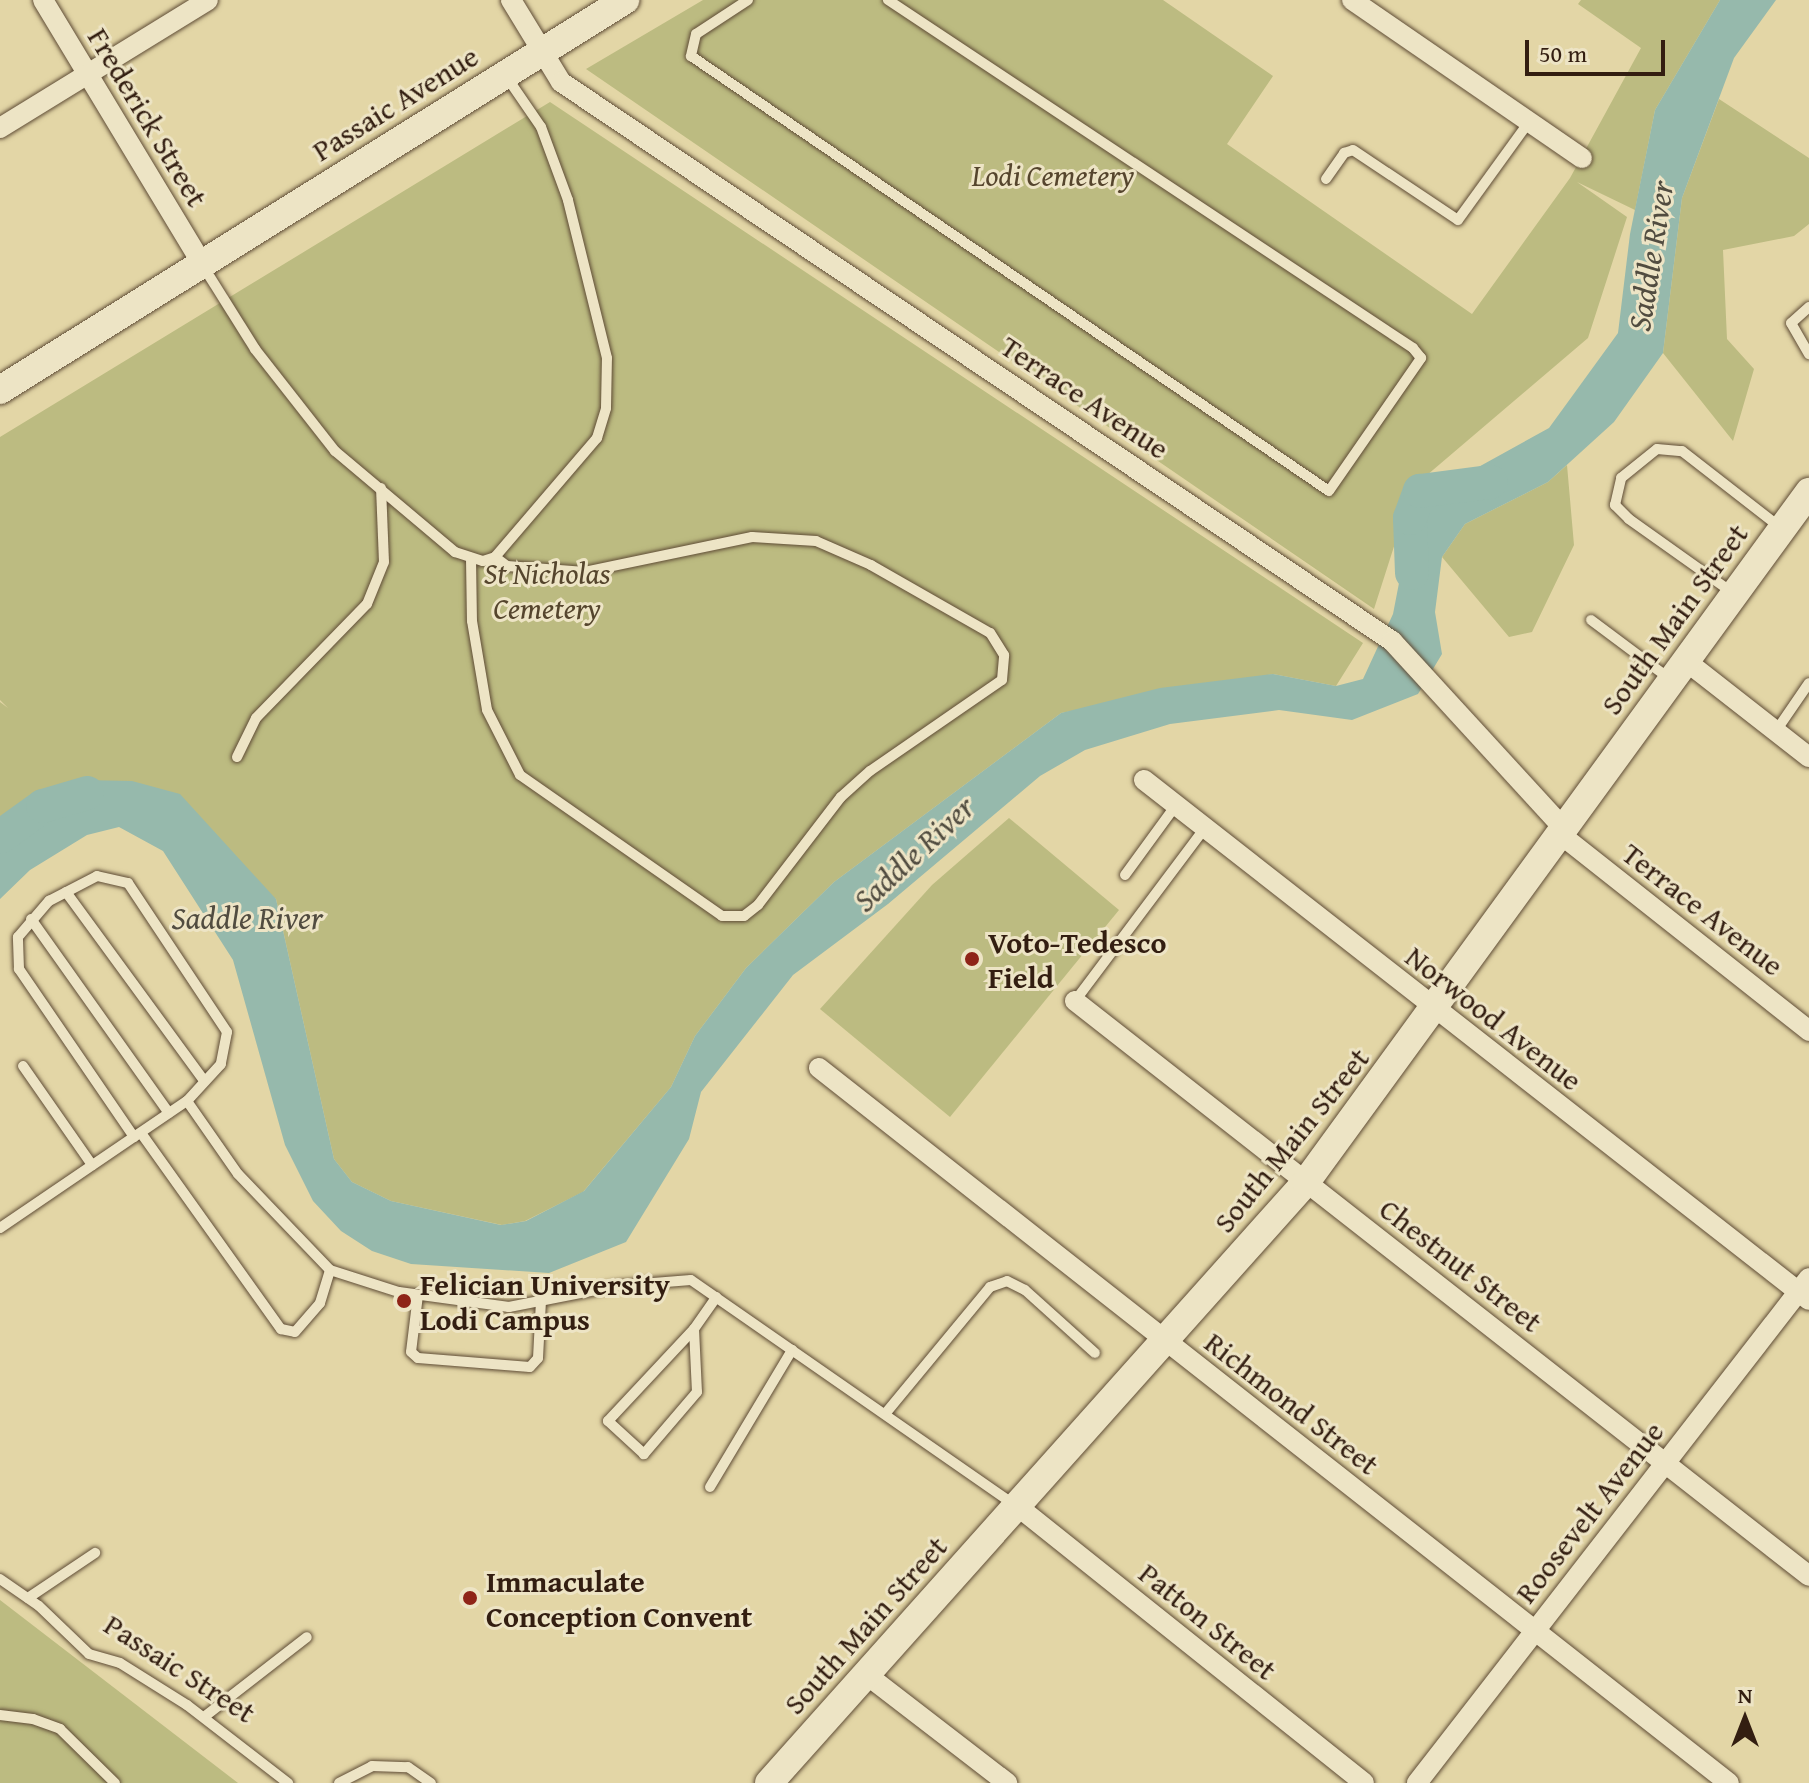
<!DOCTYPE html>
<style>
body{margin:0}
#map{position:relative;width:1809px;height:1783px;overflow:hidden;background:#e3d6a6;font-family:"Gentium Book Plus",serif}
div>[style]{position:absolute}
.green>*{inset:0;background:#bcbb81}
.water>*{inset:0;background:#96b9ac}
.river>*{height:34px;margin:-17px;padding:0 17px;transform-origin:17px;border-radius:17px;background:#96b9ac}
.roads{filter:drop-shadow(0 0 2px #5f4c36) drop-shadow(0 0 2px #5f4c36)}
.lane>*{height:10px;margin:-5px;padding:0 5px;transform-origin:5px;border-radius:5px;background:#ede4c5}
.street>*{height:20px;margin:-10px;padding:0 10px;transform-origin:10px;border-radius:10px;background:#ede4c5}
.secondary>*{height:28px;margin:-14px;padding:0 14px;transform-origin:14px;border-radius:14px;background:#ede4c5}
.dots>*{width:22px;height:22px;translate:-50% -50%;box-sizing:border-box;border:4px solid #ede4c5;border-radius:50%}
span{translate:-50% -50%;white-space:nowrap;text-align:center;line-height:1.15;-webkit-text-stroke:6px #ede4c5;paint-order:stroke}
.street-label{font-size:30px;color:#331e11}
.park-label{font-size:30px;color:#55452d;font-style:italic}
.poi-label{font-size:30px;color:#331e11;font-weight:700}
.left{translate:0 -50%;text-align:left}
.water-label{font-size:32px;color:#514c40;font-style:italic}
.north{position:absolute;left:1705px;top:1679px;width:80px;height:80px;-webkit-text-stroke:6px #ede4c5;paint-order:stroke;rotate:0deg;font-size:22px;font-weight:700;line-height:32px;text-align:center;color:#331e11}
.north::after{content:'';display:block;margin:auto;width:28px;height:36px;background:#331e11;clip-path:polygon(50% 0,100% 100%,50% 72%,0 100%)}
.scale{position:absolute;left:1525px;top:40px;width:140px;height:36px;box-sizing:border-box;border:4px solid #331e11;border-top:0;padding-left:10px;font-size:24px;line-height:28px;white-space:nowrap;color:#331e11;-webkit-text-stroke:6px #ede4c5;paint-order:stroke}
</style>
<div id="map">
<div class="green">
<div style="clip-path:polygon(703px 0,1163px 0,1273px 76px,1227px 144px,1472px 314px,1570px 178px,1641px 48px,1578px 4px,1581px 0,1720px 0,1655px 110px,1635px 210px,1577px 182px,1627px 217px,1588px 338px,1413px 487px,1374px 609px,586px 69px)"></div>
<div style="clip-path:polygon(1719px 99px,1809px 158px,1809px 224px,1794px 236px,1723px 250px,1727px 339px,1754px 369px,1733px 441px,1663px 353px,1682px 198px)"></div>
<div style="clip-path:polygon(550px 102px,1363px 643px,1336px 686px,1273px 674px,1061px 713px,834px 882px,746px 968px,695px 1036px,671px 1087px,583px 1192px,525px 1221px,502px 1225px,391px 1201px,352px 1182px,334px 1159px,276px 899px,82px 780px,0 835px,0 702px,8px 708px,0 700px,0 437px)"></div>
<div style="clip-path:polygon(1567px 465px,1574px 545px,1532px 632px,1509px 637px,1442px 557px,1465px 524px,1548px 482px)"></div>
<div style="clip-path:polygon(1009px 818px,1119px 910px,950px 1117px,820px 1009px,932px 885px)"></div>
<div style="clip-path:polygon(0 1600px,238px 1783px,0 1783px)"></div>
</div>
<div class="water">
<div style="clip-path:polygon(1720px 0,1776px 0,1734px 58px,1682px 198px,1663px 353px,1614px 422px,1548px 482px,1465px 524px,1442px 557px,1435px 612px,1442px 654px,1418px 694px,1352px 720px,1279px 710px,1170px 724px,1085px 750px,1040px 776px,888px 904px,793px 975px,701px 1092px,689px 1139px,626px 1242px,549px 1273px,411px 1264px,372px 1251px,341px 1231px,313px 1201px,285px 1145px,233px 960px,163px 851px,119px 827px,87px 835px,30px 870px,0 899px,0 835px,82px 780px,132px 781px,180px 794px,276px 899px,334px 1159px,352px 1182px,391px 1201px,501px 1225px,526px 1221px,584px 1191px,671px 1087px,695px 1036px,746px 968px,834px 882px,1061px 713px,1160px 688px,1273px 674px,1336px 686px,1363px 679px,1393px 614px,1411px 521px,1435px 491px,1549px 428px,1618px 333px,1630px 234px,1655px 110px)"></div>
</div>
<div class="river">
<div style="left:1412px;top:573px;width:55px;rotate:-92.1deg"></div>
<div style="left:1410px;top:518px;width:29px;rotate:-70deg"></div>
<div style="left:1420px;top:491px;width:71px;rotate:-7.3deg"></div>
<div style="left:0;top:837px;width:53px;rotate:-35.8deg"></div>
<div style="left:43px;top:806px;width:46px;rotate:-16.5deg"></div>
</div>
<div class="roads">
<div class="lane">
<div style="left:748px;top:0;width:62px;rotate:146.8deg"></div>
<div style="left:696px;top:34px;width:23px;rotate:103deg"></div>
<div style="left:691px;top:56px;width:772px;rotate:34.29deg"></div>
<div style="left:1329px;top:491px;width:162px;rotate:-55.3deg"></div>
<div style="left:1421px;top:358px;width:13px;rotate:-129deg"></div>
<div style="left:1413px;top:348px;width:630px;rotate:-146.46deg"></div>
<div style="left:1326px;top:179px;width:32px;rotate:-55deg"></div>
<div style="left:1344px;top:153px;width:9px;rotate:-18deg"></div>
<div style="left:1353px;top:150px;width:126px;rotate:33.7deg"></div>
<div style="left:1458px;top:220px;width:121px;rotate:-54.1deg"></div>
<div style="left:203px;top:266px;width:98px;rotate:57.9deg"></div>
<div style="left:255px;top:349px;width:130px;rotate:51.9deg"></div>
<div style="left:335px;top:451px;width:157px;rotate:40.1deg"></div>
<div style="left:455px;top:552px;width:29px;rotate:18deg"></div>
<div style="left:483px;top:561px;width:13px;rotate:-18deg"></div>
<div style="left:495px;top:557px;width:157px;rotate:-49.4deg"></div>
<div style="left:597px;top:438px;width:31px;rotate:-73deg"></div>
<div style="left:606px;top:408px;width:50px;rotate:-88.9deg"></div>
<div style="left:607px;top:358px;width:163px;rotate:-103.9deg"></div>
<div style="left:568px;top:200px;width:78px;rotate:-110.3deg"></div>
<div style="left:541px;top:127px;width:62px;rotate:-124.5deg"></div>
<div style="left:1809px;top:307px;width:24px;rotate:138deg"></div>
<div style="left:1791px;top:323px;width:36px;rotate:60deg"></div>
<div style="left:471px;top:559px;width:62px;rotate:89.1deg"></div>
<div style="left:472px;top:621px;width:90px;rotate:80.4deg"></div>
<div style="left:487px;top:710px;width:73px;rotate:63.1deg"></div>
<div style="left:520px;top:775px;width:246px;rotate:34.9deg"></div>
<div style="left:722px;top:916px;width:22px"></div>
<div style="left:744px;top:916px;width:18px;rotate:-38deg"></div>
<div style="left:758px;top:905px;width:136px;rotate:-52.5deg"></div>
<div style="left:841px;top:797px;width:39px;rotate:-42deg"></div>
<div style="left:870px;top:771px;width:160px;rotate:-34.6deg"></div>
<div style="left:1002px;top:680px;width:25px;rotate:-85deg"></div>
<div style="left:1004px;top:655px;width:26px;rotate:-122deg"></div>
<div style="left:990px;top:633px;width:137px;rotate:-150.3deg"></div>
<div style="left:871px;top:565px;width:60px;rotate:-156.4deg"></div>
<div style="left:816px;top:541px;width:64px;rotate:-176.4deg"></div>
<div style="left:752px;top:537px;width:171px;rotate:168.2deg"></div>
<div style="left:585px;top:572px;width:78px;rotate:-175.6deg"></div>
<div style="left:507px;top:566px;width:15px;rotate:-143deg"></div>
<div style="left:1733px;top:593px;width:128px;rotate:-144.6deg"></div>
<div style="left:1629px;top:519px;width:20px;rotate:-135deg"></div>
<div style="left:1615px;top:505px;width:28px;rotate:-77deg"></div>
<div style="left:1621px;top:478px;width:46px;rotate:-38.9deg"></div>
<div style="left:1657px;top:449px;width:25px;rotate:5deg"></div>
<div style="left:1682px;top:451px;width:125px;rotate:37.9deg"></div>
<div style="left:1591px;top:620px;width:99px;rotate:36.8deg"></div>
<div style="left:1776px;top:731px;width:58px;rotate:-55.5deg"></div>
<div style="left:237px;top:757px;width:43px;rotate:-64deg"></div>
<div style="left:256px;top:718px;width:159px;rotate:-45.8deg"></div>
<div style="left:367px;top:604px;width:45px;rotate:-68deg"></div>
<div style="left:384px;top:562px;width:74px;rotate:-92.3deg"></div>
<div style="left:1125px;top:875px;width:87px;rotate:-53.9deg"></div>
<div style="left:66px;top:892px;width:232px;rotate:53.8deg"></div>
<div style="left:31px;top:919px;width:238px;rotate:54.6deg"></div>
<div style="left:1075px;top:1001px;width:216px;rotate:-53.1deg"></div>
<div style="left:23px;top:1066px;width:121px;rotate:55.1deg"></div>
<div style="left:141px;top:1133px;width:241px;rotate:54.5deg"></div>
<div style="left:281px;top:1329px;width:14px;rotate:12deg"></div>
<div style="left:295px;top:1332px;width:38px;rotate:-49deg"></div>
<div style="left:320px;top:1303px;width:34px;rotate:-73deg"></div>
<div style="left:134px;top:1137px;width:204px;rotate:-124.4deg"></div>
<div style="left:19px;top:969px;width:32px;rotate:-92deg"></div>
<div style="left:18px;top:937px;width:48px;rotate:-49.3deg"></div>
<div style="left:49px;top:901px;width:54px;rotate:-27.5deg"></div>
<div style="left:97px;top:876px;width:32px;rotate:13deg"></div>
<div style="left:128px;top:883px;width:179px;rotate:56.4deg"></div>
<div style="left:227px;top:1032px;width:33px;rotate:101deg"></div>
<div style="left:221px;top:1064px;width:50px;rotate:132.6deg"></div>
<div style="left:0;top:1228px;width:226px;rotate:-34.2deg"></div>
<div style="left:187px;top:1101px;width:89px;rotate:55.1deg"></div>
<div style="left:238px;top:1174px;width:133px;rotate:46.2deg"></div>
<div style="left:330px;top:1270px;width:72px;rotate:17.7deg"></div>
<div style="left:399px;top:1292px;width:111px;rotate:7.8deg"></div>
<div style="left:509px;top:1307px;width:109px;rotate:-11.1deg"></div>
<div style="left:616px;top:1286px;width:75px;rotate:-4.6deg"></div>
<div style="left:691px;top:1280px;width:394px;rotate:34.8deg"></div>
<div style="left:418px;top:1295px;width:57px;rotate:97deg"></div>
<div style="left:411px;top:1352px;width:9px;rotate:41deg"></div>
<div style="left:418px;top:1358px;width:112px;rotate:4.6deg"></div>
<div style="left:530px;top:1367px;width:12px;rotate:-48deg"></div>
<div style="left:538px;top:1358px;width:57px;rotate:-87deg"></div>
<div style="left:694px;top:1329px;width:63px;rotate:87.3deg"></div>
<div style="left:697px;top:1392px;width:82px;rotate:130.5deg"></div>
<div style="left:644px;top:1454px;width:49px;rotate:-137.5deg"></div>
<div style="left:608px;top:1421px;width:126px;rotate:-46.9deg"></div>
<div style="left:694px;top:1329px;width:39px;rotate:-55deg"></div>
<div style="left:885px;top:1414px;width:165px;rotate:-50.4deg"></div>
<div style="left:990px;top:1287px;width:18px;rotate:-19deg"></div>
<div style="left:1007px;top:1281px;width:20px;rotate:27deg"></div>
<div style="left:1025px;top:1290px;width:94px;rotate:42deg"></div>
<div style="left:710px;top:1487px;width:160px;rotate:-59.1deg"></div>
<div style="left:0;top:1579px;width:47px;rotate:34.7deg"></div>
<div style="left:39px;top:1606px;width:69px;rotate:43.8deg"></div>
<div style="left:89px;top:1654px;width:32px;rotate:16deg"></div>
<div style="left:120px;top:1663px;width:79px;rotate:32.1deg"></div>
<div style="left:187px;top:1705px;width:128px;rotate:37.7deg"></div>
<div style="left:28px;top:1598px;width:81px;rotate:-33.9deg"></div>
<div style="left:0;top:1715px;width:33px;rotate:7deg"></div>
<div style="left:33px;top:1719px;width:29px;rotate:20deg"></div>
<div style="left:60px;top:1729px;width:77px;rotate:44.5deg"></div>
<div style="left:204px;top:1717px;width:130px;rotate:-37.8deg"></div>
<div style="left:339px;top:1783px;width:37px;rotate:-27deg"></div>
<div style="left:372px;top:1766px;width:36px;rotate:2deg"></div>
<div style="left:408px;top:1767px;width:28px;rotate:35deg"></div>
</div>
<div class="street">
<div style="left:43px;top:0;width:308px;rotate:58.9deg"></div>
<div style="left:511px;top:0;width:96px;rotate:58.6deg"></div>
<div style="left:561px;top:82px;width:1002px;rotate:33.93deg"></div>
<div style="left:1392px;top:641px;width:255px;rotate:47.5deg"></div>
<div style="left:1352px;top:0;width:279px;rotate:34.5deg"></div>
<div style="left:0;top:128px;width:244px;rotate:-31.6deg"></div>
<div style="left:1686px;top:661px;width:156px;rotate:38deg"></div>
<div style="left:1144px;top:780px;width:844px;rotate:38.02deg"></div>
<div style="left:1560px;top:834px;width:318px;rotate:38.3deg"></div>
<div style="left:1075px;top:1001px;width:932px;rotate:38.07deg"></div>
<div style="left:819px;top:1068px;width:1157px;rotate:38.16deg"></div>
<div style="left:1016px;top:1505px;width:445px;rotate:38.6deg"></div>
<div style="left:867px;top:1675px;width:177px;rotate:37.6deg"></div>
<div style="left:1417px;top:1783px;width:639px;rotate:-52.18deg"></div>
</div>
<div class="secondary">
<div style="left:0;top:390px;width:737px;rotate:-31.96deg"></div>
<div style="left:769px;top:1783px;width:806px;rotate:-48.22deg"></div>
<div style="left:1306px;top:1182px;width:854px;rotate:-53.91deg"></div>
</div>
</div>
<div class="dots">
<div style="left:972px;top:959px;background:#8f2418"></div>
<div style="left:404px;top:1301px;background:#8f2418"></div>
<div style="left:470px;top:1598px;background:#8f2418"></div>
</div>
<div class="street-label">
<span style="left:395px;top:103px;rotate:-32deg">Passaic Avenue</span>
<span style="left:148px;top:117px;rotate:59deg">Frederick Street</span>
<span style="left:1085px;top:397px;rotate:34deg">Terrace Avenue</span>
<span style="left:1674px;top:619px;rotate:-54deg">South Main Street</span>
<span style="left:1703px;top:909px;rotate:38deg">Terrace Avenue</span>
<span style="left:1494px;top:1018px;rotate:38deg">Norwood Avenue</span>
<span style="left:1291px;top:1140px;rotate:-51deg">South Main Street</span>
<span style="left:1461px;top:1265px;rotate:38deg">Chestnut Street</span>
<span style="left:1292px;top:1403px;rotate:38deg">Richmond Street</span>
<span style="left:1589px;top:1512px;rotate:-52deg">Roosevelt Avenue</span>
<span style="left:1208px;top:1621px;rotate:39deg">Patton Street</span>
<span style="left:865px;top:1625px;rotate:-48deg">South Main Street</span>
<span style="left:180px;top:1668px;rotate:33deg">Passaic Street</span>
</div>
<div class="park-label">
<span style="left:1053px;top:175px">Lodi Cemetery</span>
<span style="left:547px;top:590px">St Nicholas<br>Cemetery</span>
</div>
<div class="poi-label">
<span class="left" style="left:988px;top:959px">Voto-Tedesco<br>Field</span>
<span class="left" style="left:420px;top:1301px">Felician University<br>Lodi Campus</span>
<span class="left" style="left:486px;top:1598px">Immaculate<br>Conception Convent</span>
</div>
<div class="water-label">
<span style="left:1651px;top:256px;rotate:-81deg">Saddle River</span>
<span style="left:914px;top:854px;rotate:-43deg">Saddle River</span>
<span style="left:247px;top:918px">Saddle River</span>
</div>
<div class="north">N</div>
<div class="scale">50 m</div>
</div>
